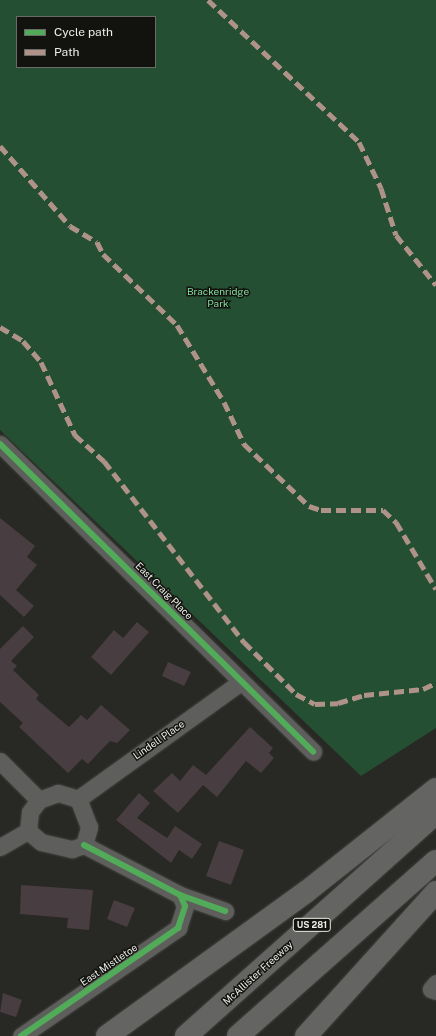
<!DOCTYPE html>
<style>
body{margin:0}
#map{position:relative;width:436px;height:1036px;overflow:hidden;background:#282824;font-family:"Public Sans",sans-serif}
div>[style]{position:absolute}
.green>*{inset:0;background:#254f33}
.building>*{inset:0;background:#483d41}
.roads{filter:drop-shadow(0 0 1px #434340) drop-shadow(0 0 1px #434340)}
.minor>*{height:17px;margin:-8.5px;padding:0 8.5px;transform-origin:8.5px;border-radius:8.5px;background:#5e5e5c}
.motorway>*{height:22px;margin:-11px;padding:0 11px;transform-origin:11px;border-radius:11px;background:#646462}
.quiet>*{height:5px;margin-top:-2.5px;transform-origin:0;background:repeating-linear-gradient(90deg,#af9288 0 10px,transparent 0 15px)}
.cycleway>*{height:6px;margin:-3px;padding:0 3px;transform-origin:3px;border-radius:3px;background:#51ab58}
span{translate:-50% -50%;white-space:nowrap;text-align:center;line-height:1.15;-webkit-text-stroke:3px #12120f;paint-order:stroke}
.shield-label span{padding:1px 3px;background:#12120f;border:1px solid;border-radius:3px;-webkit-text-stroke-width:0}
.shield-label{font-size:9px;color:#edede8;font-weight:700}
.park-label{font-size:10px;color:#84dc9e}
.street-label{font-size:10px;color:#edede8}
.legend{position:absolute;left:16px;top:16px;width:140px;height:52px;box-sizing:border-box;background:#12120f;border:1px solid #6a6a66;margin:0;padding:5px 7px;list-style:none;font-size:12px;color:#edede8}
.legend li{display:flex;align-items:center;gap:8px;height:20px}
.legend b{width:20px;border:1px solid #6a6a66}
</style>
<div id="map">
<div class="green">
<div style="clip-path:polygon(evenodd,0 0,436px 0,436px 728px,361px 776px,0 430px,0 0,17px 17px,155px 17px,155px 67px,17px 67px,17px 17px)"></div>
</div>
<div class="building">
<div style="clip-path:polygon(0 518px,35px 546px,27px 557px,37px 565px,16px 590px,34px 606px,24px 617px,0 595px)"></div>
<div style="clip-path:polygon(137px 622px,149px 632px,111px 675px,91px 657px,114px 630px,123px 638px)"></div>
<div style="clip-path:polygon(23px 626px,34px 637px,11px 661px,17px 666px,13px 670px,39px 695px,36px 699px,69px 727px,81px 715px,87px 720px,101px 705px,130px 730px,117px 743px,110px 741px,88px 764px,82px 759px,68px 773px,19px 727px,23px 723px,0 702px,0 649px)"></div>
<div style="clip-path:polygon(168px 662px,191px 672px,184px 686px,162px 676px)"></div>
<div style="clip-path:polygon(250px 727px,273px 748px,269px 753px,274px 758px,261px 773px,246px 761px,217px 797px,203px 785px,178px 813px,153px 791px,172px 773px,180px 781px,193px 765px,206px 775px)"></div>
<div style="clip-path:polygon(139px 793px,150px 803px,137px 818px,167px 838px,175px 826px,202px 844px,192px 859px,179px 850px,171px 863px,116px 820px)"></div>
<div style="clip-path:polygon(219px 841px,244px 850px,231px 885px,206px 876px)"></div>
<div style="clip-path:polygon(21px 885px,93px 890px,89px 930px,67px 928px,68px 918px,20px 914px)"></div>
<div style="clip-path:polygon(114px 900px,135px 908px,127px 927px,107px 919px)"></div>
<div style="clip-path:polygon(3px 993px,22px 1000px,16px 1017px,0 1012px)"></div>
</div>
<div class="roads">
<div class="minor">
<div style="left:0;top:444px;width:439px;rotate:44.5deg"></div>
<div style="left:0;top:761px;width:55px;rotate:45deg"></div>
<div style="left:78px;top:799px;width:201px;rotate:-35.7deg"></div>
<div style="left:84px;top:845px;width:19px;rotate:-74deg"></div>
<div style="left:89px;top:827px;width:30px;rotate:-111deg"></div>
<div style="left:78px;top:799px;width:21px;rotate:-163deg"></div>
<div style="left:58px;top:793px;width:20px;rotate:160deg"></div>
<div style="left:39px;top:800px;width:15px;rotate:127deg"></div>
<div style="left:30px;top:812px;width:19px;rotate:96deg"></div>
<div style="left:28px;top:831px;width:17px;rotate:40deg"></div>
<div style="left:41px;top:842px;width:32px;rotate:13deg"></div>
<div style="left:72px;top:849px;width:13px;rotate:-18deg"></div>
<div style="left:84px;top:845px;width:108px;rotate:27.5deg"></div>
<div style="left:180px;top:895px;width:48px;rotate:19.6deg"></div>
<div style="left:0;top:847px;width:32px;rotate:-30deg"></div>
<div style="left:436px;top:983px;width:8px;rotate:130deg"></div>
<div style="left:431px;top:989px;width:5px;rotate:22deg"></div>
<div style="left:21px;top:1036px;width:191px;rotate:-34.5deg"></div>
<div style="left:178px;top:928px;width:23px;rotate:-72deg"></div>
<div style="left:185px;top:906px;width:12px;rotate:-114deg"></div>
</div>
<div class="motorway">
<div style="left:107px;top:1036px;width:246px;rotate:-35.9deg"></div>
<div style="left:306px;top:892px;width:166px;rotate:-38.4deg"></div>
<div style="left:186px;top:1036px;width:335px;rotate:-41.7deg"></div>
<div style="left:238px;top:1036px;width:264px;rotate:-41.5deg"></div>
<div style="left:306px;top:1036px;width:194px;rotate:-47.9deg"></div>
</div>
</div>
<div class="quiet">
<div style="left:208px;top:0;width:207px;rotate:43.2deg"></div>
<div style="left:359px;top:142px;width:51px;rotate:64.4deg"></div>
<div style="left:381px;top:188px;width:49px;rotate:72.3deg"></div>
<div style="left:396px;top:235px;width:64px;rotate:51.3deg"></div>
<div style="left:0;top:146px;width:106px;rotate:48.8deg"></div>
<div style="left:70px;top:226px;width:31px;rotate:31deg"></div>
<div style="left:97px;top:242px;width:13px;rotate:63deg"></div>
<div style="left:103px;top:254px;width:103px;rotate:43.8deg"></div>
<div style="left:177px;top:325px;width:90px;rotate:58.6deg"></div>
<div style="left:224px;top:402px;width:47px;rotate:64.5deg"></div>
<div style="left:244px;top:444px;width:90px;rotate:43.6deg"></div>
<div style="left:309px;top:506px;width:13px;rotate:18deg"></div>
<div style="left:321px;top:510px;width:62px"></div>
<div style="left:383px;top:510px;width:18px;rotate:43deg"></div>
<div style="left:396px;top:522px;width:78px;rotate:59.2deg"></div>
<div style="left:0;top:327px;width:27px;rotate:31deg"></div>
<div style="left:23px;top:341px;width:28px;rotate:49deg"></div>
<div style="left:41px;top:362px;width:81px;rotate:65deg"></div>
<div style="left:75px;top:435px;width:39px;rotate:42deg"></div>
<div style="left:104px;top:461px;width:229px;rotate:52.3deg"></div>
<div style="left:244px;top:642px;width:74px;rotate:45deg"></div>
<div style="left:296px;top:694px;width:21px;rotate:28deg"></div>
<div style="left:315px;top:704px;width:23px;rotate:-2deg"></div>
<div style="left:338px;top:703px;width:27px;rotate:-17deg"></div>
<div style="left:364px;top:695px;width:59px;rotate:-5.8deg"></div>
<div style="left:423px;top:689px;width:14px;rotate:-25deg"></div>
</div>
<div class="cycleway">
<div style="left:0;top:444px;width:439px;rotate:44.5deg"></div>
<div style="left:84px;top:845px;width:108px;rotate:27.5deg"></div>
<div style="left:180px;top:895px;width:48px;rotate:19.6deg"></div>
<div style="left:21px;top:1036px;width:191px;rotate:-34.5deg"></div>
<div style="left:178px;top:928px;width:23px;rotate:-72deg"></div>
<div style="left:185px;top:906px;width:12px;rotate:-114deg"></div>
</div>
<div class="shield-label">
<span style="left:312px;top:925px">US 281</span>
</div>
<div class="park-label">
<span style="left:218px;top:297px">Brackenridge<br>Park</span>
</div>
<div class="street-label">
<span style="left:164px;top:591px;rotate:45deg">East Craig Place</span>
<span style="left:159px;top:740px;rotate:-35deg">Lindell Place</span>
<span style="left:109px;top:965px;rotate:-34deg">East Mistletoe</span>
<span style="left:258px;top:973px;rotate:-42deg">McAllister Freeway</span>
</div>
<ul class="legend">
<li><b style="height:5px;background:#51ab58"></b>Cycle path</li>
<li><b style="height:5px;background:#af9288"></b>Path</li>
</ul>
</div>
